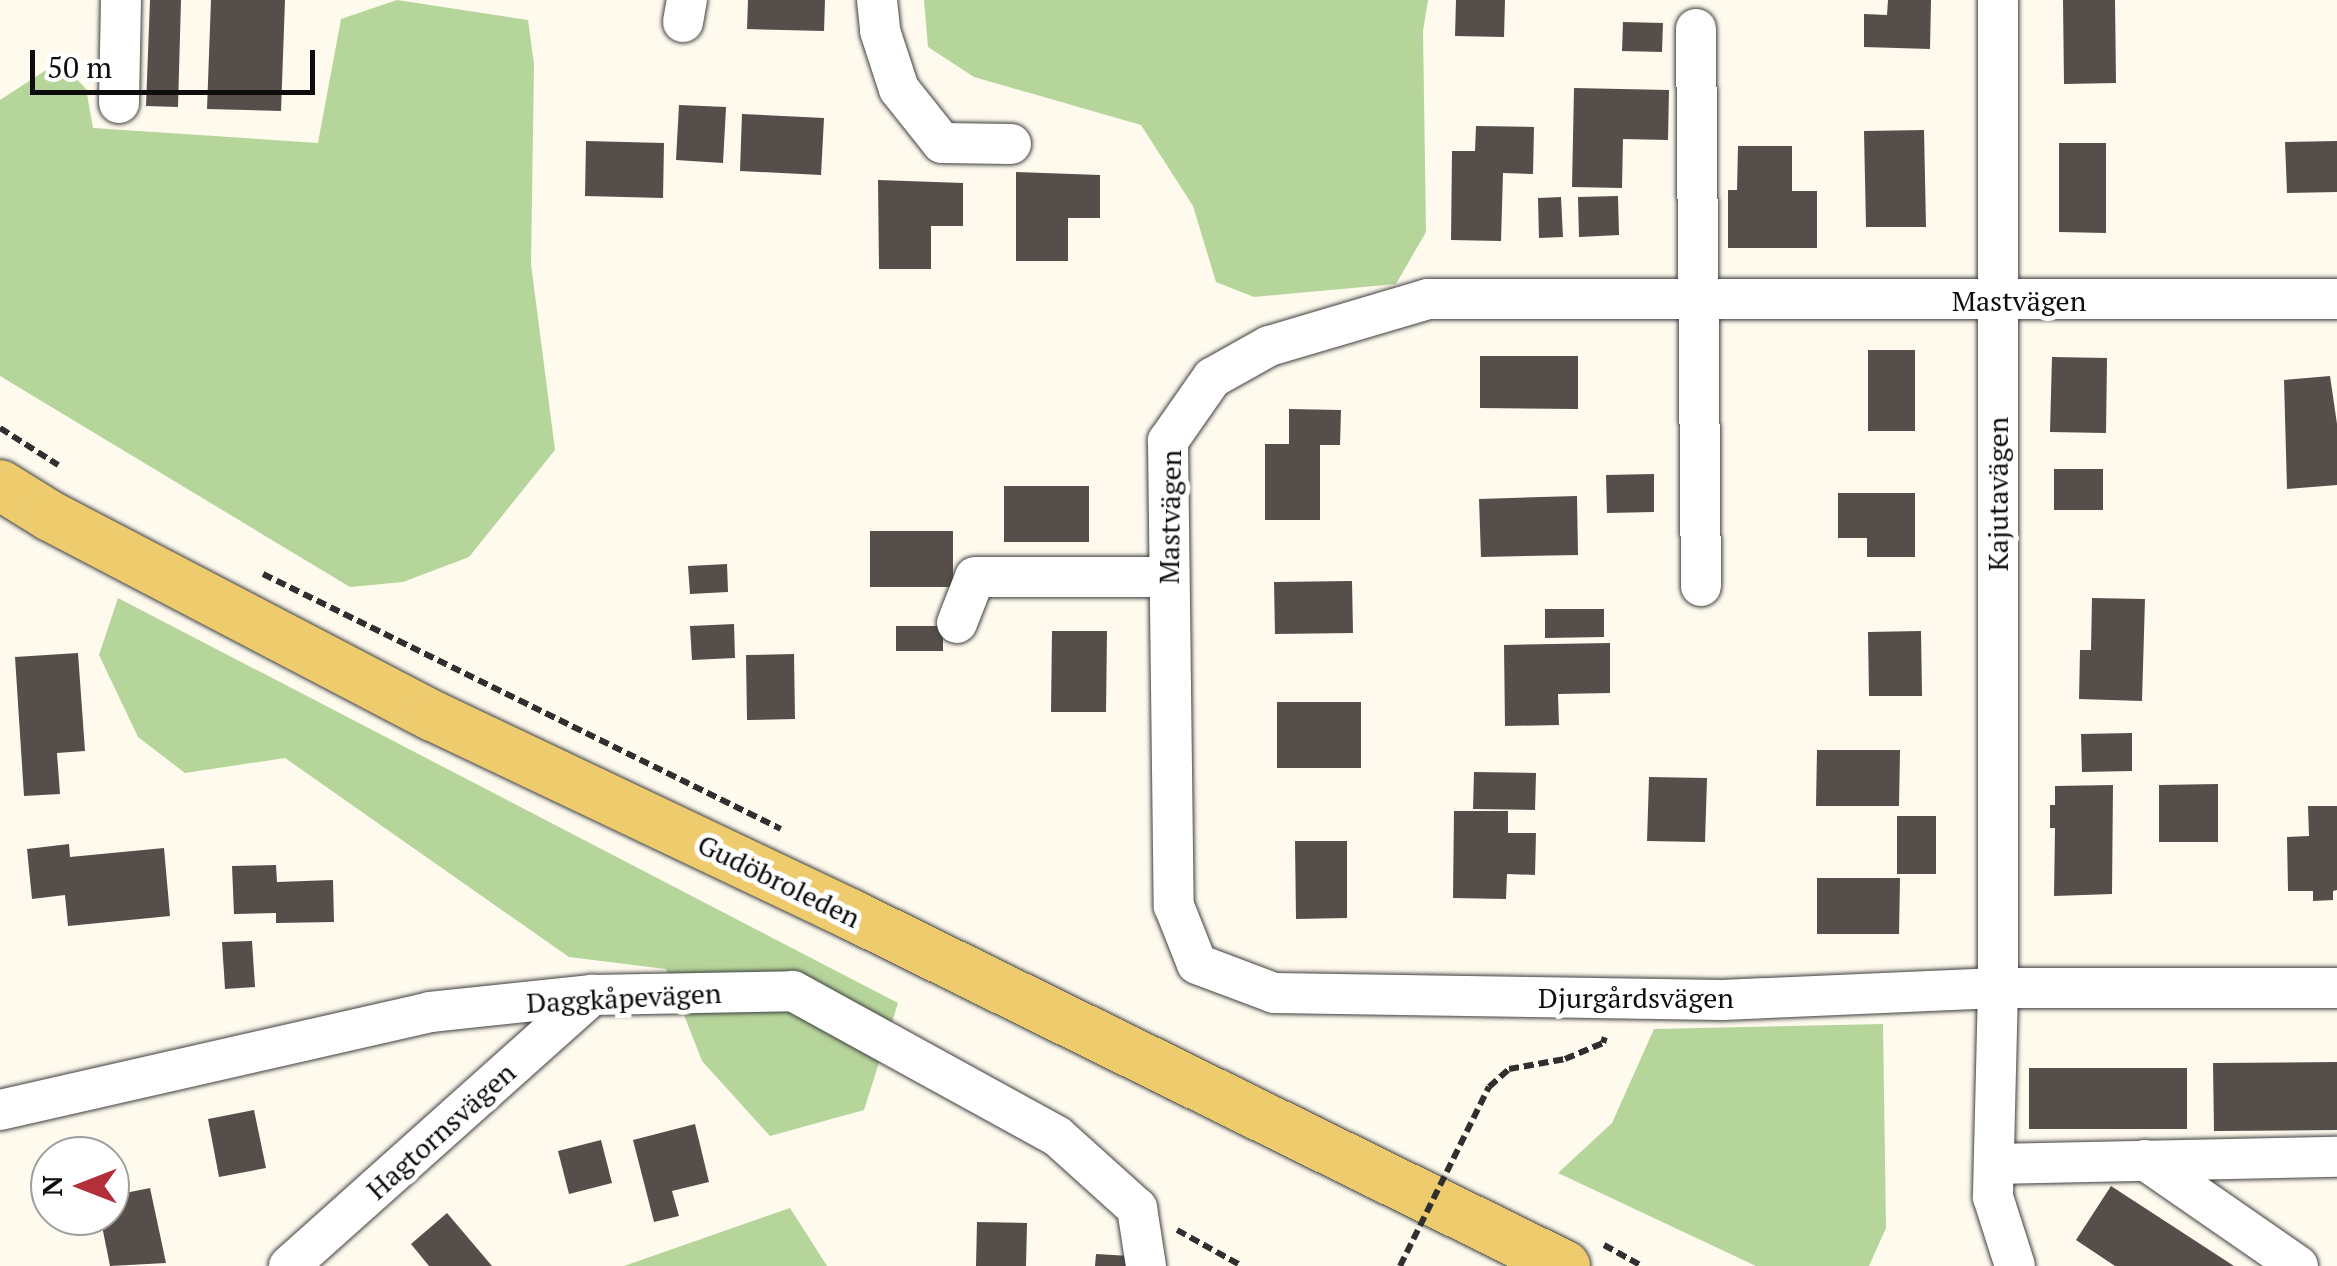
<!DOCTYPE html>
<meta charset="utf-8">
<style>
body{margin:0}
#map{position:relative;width:2337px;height:1266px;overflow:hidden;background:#fefaee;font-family:"PT Serif",serif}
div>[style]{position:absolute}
.forest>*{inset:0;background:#b6d59b}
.building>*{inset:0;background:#554e4a}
.path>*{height:6px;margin-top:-3px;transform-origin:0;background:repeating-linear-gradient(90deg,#2f2f2f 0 10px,transparent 0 15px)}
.roads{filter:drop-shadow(0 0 2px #404040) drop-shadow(0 0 2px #404040)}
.minor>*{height:40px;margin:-20px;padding:0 20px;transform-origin:20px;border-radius:20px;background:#fff}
.major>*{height:50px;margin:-25px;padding:0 25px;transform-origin:25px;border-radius:25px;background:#eecc6e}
.path-bridge>*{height:6px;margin-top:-3px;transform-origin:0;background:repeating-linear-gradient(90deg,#2f2f2f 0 10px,transparent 0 15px)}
span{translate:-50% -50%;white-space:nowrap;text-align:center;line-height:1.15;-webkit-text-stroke:10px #fff;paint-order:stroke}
.street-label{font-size:28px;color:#0d0d0d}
.north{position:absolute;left:30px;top:1136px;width:100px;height:100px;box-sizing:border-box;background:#fff;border:2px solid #9e9e9e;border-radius:50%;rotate:270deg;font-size:28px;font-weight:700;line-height:40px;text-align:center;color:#0d0d0d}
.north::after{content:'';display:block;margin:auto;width:35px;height:45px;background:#b32f39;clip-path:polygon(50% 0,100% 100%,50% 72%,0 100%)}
.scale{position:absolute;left:30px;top:50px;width:285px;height:45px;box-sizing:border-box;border:5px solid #0d0d0d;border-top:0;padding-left:12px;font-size:30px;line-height:35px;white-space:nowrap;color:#0d0d0d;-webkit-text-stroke:8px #fff;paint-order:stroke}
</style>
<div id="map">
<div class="forest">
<div style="clip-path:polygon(397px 0,528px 20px,534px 64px,531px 264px,555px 450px,469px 557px,403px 582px,350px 587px,0 376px,0 100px,60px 61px,86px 89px,93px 128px,318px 143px,341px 19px)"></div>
<div style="clip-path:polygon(924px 0,1428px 0,1423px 31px,1426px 232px,1396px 284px,1254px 297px,1216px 282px,1193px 206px,1141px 125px,974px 77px,928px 47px)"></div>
<div style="clip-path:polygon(118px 598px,898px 1003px,864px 1110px,770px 1136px,702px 1061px,666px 969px,569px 957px,285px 758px,185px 773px,138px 737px,99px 655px)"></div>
<div style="clip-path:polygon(1883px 1024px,1886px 1228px,1869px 1266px,1756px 1266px,1558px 1173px,1612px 1123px,1654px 1029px)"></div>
<div style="clip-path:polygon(790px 1208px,827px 1266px,624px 1266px)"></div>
</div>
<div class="building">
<div style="clip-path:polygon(150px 0,181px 0,178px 107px,146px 106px)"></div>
<div style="clip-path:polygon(211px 0,285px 0,281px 111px,207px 109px)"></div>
<div style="clip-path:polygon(748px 0,825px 0,824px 31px,747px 29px)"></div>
<div style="clip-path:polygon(1456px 0,1505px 0,1504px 37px,1455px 36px)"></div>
<div style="clip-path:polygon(1888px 0,1931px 0,1930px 49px,1864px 47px,1864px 14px,1887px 15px)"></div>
<div style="clip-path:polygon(2063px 0,2115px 0,2116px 83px,2064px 84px)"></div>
<div style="clip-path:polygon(1623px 22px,1663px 23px,1662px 52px,1622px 51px)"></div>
<div style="clip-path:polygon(1574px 88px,1669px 90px,1668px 140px,1623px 139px,1622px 188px,1572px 187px)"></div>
<div style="clip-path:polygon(679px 105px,726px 107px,723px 163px,676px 160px)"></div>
<div style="clip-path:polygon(742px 114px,824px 118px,821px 175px,740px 171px)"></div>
<div style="clip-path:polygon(1476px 126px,1534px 127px,1533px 174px,1503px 173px,1501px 241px,1451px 240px,1452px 151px,1475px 151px)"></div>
<div style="clip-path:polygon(1924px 130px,1926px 227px,1866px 227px,1864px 131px)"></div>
<div style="clip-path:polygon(586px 141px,664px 143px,663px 198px,585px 196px)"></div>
<div style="clip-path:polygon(2337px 141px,2337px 192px,2287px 193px,2285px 142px)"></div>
<div style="clip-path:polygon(2059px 143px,2106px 143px,2106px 233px,2059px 232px)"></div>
<div style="clip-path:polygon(1738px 146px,1792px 146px,1792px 191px,1817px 191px,1817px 248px,1728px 248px,1728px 190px,1737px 190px)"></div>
<div style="clip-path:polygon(1016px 172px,1100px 175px,1100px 218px,1068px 218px,1068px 261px,1016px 261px)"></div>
<div style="clip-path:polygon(878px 180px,963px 183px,963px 226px,931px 226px,931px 269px,879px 269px)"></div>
<div style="clip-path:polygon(1618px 196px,1619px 235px,1579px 237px,1578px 197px)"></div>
<div style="clip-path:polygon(1561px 197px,1563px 237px,1539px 238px,1538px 198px)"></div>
<div style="clip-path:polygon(1868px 350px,1915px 350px,1915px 431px,1868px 431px)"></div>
<div style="clip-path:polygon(1480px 356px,1578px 356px,1578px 409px,1480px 408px)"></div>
<div style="clip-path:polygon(2052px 357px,2107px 358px,2106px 433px,2050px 432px)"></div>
<div style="clip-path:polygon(2330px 376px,2337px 424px,2337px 485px,2287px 489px,2284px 380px)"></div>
<div style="clip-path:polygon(1289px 409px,1341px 410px,1340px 445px,1320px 445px,1320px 520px,1265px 520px,1265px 444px,1289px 444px)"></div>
<div style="clip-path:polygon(2054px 469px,2103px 469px,2103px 510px,2054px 510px)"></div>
<div style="clip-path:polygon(1654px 474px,1654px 512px,1607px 513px,1606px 475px)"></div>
<div style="clip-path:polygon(1004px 486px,1089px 486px,1089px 542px,1004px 542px)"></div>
<div style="clip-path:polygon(1838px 493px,1915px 493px,1915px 557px,1867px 557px,1867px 538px,1838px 538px)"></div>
<div style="clip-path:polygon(1577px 496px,1578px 555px,1481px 557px,1479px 499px)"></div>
<div style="clip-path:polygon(870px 531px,953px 531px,953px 587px,870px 587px)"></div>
<div style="clip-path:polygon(727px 564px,728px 592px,690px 594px,688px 566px)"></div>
<div style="clip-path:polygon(1352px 581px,1353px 633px,1275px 634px,1274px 582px)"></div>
<div style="clip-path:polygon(2092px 598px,2145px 599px,2142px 701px,2079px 699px,2080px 650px,2091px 650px)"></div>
<div style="clip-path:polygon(1545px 609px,1604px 609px,1604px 637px,1545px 638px)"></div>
<div style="clip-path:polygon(734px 624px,735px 658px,692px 660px,690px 626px)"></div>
<div style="clip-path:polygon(896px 626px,943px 626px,943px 651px,896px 651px)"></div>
<div style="clip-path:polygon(1052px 631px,1107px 631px,1106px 712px,1051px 712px)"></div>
<div style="clip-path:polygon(1921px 631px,1922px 696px,1869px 696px,1868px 632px)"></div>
<div style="clip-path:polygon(1610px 643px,1610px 693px,1558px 694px,1559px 725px,1505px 726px,1504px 645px)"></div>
<div style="clip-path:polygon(78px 653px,85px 751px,57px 753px,60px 794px,24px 796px,15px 657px)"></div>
<div style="clip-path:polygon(794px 654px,795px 719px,747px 720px,746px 655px)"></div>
<div style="clip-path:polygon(1277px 702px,1361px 702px,1361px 768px,1277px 768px)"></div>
<div style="clip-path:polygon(2132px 733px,2132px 771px,2082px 772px,2081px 734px)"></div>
<div style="clip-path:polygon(1817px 750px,1900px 750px,1899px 806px,1816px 806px)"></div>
<div style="clip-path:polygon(1474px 772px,1536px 773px,1535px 810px,1473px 809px)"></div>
<div style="clip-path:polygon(1649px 777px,1707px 778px,1705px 842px,1647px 841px)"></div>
<div style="clip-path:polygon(2218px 784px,2218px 842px,2159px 842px,2159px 785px)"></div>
<div style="clip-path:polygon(2113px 785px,2112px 894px,2054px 896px,2055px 828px,2050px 828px,2050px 805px,2055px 805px,2055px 786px)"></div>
<div style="clip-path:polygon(2308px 806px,2337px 806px,2337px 890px,2333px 891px,2333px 900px,2313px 901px,2313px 891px,2288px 891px,2287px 837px,2309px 836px)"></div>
<div style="clip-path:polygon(1454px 811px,1508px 811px,1508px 833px,1536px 833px,1535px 875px,1507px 874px,1506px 899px,1453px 898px)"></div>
<div style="clip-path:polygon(1897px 816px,1936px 816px,1936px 874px,1897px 874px)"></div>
<div style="clip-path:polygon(1295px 841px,1347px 841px,1347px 918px,1296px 919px)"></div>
<div style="clip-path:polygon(69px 844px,70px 857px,164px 848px,170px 916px,68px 926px,65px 895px,32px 899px,27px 849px)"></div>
<div style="clip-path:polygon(276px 865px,277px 882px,333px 880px,334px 922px,276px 923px,276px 913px,234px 914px,232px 866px)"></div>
<div style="clip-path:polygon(1817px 878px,1900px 878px,1899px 934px,1817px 934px)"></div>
<div style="clip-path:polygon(252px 941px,255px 987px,225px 989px,222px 942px)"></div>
<div style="clip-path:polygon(2337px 1062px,2337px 1130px,2214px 1131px,2213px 1063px)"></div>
<div style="clip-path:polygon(2029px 1068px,2187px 1068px,2187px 1129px,2029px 1129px)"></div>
<div style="clip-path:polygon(254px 1110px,266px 1168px,219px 1177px,208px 1119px)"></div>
<div style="clip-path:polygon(695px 1124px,709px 1182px,672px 1191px,679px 1216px,654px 1222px,633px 1140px)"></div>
<div style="clip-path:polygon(601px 1140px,612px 1183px,569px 1194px,558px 1151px)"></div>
<div style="clip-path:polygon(2111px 1186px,2234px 1266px,2115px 1266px,2076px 1240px)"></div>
<div style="clip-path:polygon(150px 1188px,166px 1263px,110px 1266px,100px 1216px,110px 1216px,110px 1196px)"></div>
<div style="clip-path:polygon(447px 1213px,492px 1266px,429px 1266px,411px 1244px)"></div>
<div style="clip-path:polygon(977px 1222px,1027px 1223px,1026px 1266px,976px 1266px)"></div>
<div style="clip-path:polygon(1096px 1254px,1130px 1256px,1129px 1266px,1095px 1266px)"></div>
</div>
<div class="path">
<div style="left:0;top:428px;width:69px;rotate:32.5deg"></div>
<div style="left:263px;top:574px;width:577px;rotate:26.21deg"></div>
<div style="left:1489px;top:1087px;width:27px;rotate:-42deg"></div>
<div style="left:1509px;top:1069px;width:57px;rotate:-10.1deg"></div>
<div style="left:1565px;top:1059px;width:41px;rotate:-22.8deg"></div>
<div style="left:1603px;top:1043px;width:6px;rotate:-72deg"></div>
<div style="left:1177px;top:1230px;width:74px;rotate:29deg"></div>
<div style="left:1604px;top:1245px;width:43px;rotate:28.9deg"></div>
</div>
<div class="roads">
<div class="minor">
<div style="left:877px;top:0;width:31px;rotate:84deg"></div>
<div style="left:880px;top:31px;width:61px;rotate:71.9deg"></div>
<div style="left:899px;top:89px;width:69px;rotate:51.5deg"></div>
<div style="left:942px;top:143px;width:69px;rotate:0.8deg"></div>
<div style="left:1998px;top:0;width:988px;rotate:90deg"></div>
<div style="left:1998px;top:988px;width:209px;rotate:91.4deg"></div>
<div style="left:1993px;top:1197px;width:72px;rotate:72.3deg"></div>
<div style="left:683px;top:22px;width:22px;rotate:-80deg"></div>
<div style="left:1696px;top:29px;width:557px;rotate:89.49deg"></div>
<div style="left:119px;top:103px;width:103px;rotate:-88.9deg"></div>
<div style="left:2337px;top:299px;width:909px;rotate:180deg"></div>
<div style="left:1428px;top:299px;width:166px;rotate:163.5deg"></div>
<div style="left:1269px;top:346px;width:65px;rotate:150.7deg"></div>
<div style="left:1212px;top:378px;width:77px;rotate:124.9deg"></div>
<div style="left:1168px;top:441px;width:465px;rotate:89.3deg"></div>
<div style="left:1174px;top:906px;width:62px;rotate:68.4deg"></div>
<div style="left:1197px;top:964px;width:82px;rotate:20.6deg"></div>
<div style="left:1274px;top:993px;width:448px;rotate:0.9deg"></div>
<div style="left:1722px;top:1000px;width:276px;rotate:-2.5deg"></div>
<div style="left:1998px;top:988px;width:339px"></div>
<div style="left:957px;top:623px;width:49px;rotate:-68.6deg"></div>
<div style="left:975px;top:577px;width:194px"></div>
<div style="left:0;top:1110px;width:441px;rotate:-12.8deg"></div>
<div style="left:430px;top:1012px;width:163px;rotate:-6deg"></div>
<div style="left:592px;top:995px;width:201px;rotate:-1.1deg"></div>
<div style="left:793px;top:991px;width:301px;rotate:28.8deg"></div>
<div style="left:1057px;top:1136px;width:108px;rotate:42deg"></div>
<div style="left:1137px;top:1208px;width:59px;rotate:81.2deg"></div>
<div style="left:2145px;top:1160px;width:186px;rotate:34.7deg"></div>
<div style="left:1994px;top:1164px;width:343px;rotate:-1.2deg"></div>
<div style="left:289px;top:1266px;width:407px;rotate:-41.8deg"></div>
</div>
<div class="major">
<div style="left:0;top:485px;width:59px;rotate:31.8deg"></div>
<div style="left:50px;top:516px;width:432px;rotate:27.6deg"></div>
<div style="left:433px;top:716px;width:462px;rotate:25.4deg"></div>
<div style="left:850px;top:914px;width:797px;rotate:26.21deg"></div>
</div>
</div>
<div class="path-bridge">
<div style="left:1400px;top:1266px;width:200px;rotate:-63.6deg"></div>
</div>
<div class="street-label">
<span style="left:2019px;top:301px">Mastvägen</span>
<span style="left:1998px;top:494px;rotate:-90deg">Kajutavägen</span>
<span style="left:1170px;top:517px;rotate:-89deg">Mastvägen</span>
<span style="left:779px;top:881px;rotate:26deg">Gudöbroleden</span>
<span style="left:624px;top:998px;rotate:-3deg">Daggkåpevägen</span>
<span style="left:1636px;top:998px">Djurgårdsvägen</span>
<span style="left:441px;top:1131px;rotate:-42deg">Hagtornsvägen</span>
</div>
<div class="north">N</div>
<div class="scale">50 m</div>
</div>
